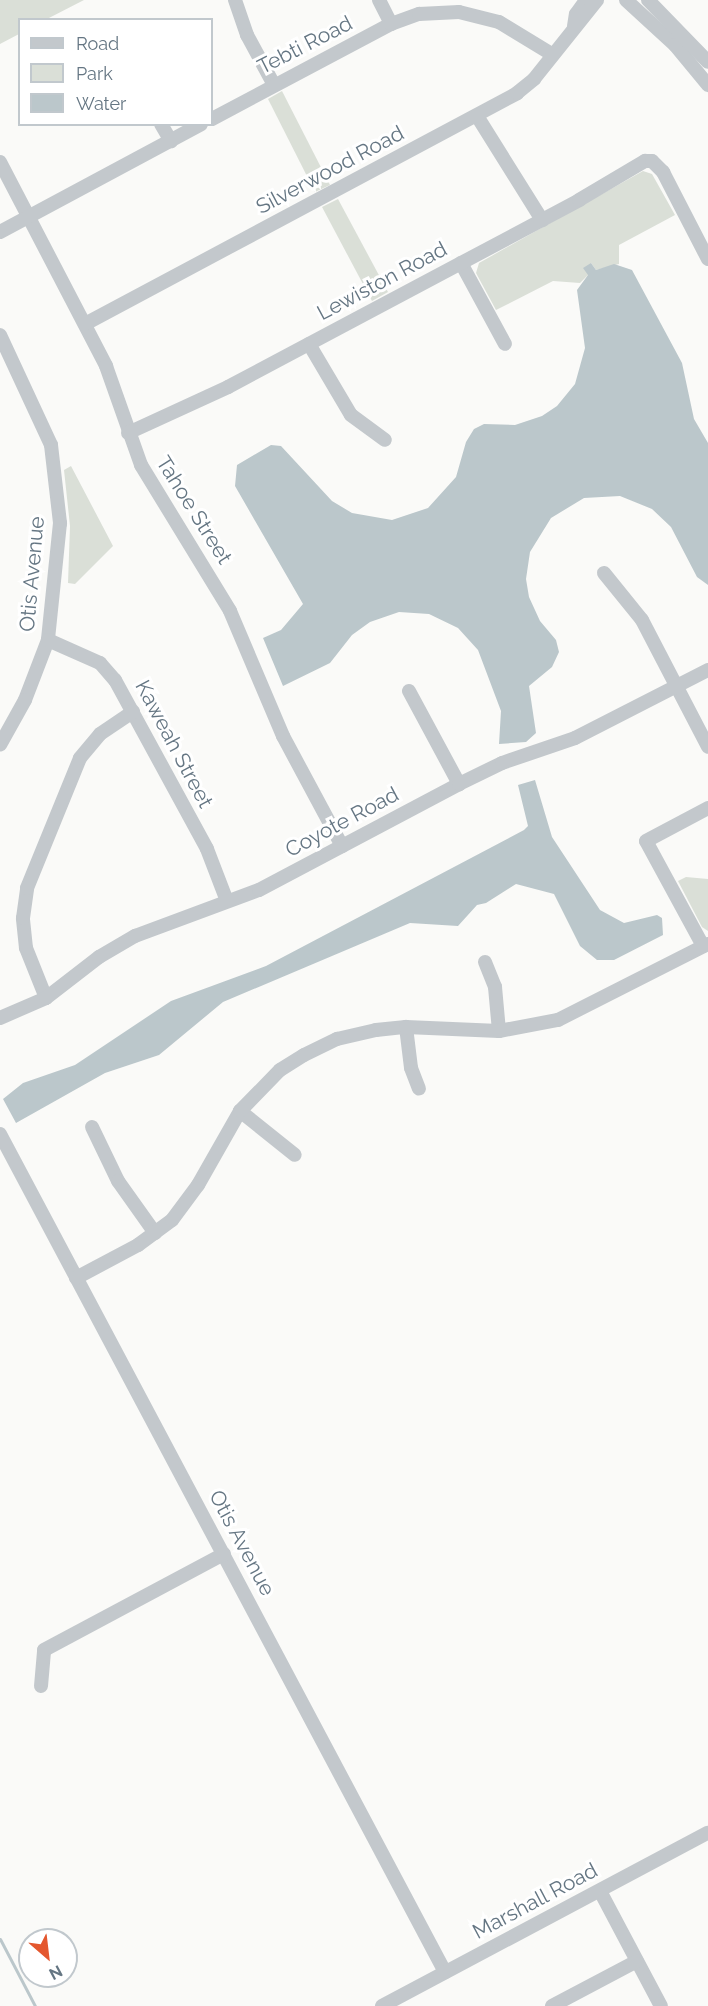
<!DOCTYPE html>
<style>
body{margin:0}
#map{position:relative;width:708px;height:2006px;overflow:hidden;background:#fafaf8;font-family:Raleway,sans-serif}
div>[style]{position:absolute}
.green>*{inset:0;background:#dadfd7}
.water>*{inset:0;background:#bbc7cb}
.stream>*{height:3px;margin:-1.5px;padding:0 1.5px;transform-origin:1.5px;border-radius:1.5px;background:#bbc7cb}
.minor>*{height:14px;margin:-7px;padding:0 7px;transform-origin:7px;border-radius:7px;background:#c3c8cc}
span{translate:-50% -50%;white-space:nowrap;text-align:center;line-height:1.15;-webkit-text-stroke:6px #fff;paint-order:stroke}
.street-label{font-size:21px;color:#657683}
.legend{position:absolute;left:18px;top:18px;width:195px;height:108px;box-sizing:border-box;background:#fff;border:2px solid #c1c8cd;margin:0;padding:8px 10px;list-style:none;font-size:18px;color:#657683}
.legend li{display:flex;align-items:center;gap:12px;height:30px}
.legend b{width:30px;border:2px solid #c1c8cd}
.north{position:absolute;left:18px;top:1928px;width:60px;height:60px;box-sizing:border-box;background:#fff;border:2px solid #c1c8cd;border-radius:50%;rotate:152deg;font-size:16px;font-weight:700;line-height:24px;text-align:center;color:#657683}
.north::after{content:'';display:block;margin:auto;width:21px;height:27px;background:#e4572e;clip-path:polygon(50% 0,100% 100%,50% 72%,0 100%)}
</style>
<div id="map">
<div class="green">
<div style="clip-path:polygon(0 0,84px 0,47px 19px,20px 20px,19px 34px,0 44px)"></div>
<div style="clip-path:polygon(282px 91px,330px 185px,315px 192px,268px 99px)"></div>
<div style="clip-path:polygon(643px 171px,652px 174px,675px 215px,619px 245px,619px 264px,596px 270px,591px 263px,588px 275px,580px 283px,553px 281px,496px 310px,476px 273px,479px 263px)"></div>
<div style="clip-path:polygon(338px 199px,388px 292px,372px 301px,322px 207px)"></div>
<div style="clip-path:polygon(71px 466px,113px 546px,75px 584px,68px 583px,70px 526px,64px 470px)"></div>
<div style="clip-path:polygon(686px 877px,708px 879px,708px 931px,702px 927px,678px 881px)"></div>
</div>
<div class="water">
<div style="clip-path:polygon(591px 263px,596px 270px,614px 264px,632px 270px,682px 363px,694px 419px,708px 443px,708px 585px,697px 577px,671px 527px,652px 509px,620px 496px,584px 498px,551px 518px,530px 552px,526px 579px,529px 597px,540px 621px,556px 640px,559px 652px,552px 667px,529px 686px,536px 733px,526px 742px,499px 744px,501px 711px,478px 650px,458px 628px,429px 614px,399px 612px,370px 622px,352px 635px,330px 663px,283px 686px,263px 638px,281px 630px,303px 604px,235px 486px,237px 465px,271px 445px,281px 446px,332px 501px,352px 513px,392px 520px,428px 508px,456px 477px,466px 442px,474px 429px,484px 424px,515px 425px,542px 416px,557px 406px,575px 384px,585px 348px,577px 290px,588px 275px,583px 268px)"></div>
<div style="clip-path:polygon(535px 780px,552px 837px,600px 910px,624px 923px,657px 915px,662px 918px,663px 935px,614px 960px,597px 960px,580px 946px,554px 894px,516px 884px,486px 903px,477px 905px,458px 926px,410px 923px,223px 1002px,159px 1055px,105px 1073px,16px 1123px,3px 1099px,23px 1083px,75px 1065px,171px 1001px,266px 966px,524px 830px,528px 826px,518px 785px)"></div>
</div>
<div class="stream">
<div style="left:0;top:1939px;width:76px;rotate:62.4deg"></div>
</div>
<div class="minor">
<div style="left:235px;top:0;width:37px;rotate:71deg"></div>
<div style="left:247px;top:35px;width:57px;rotate:61.6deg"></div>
<div style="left:379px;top:0;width:27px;rotate:63deg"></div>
<div style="left:626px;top:0;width:67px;rotate:42.6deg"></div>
<div style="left:675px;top:45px;width:52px;rotate:50.5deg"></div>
<div style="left:648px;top:0;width:86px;rotate:45.9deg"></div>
<div style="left:574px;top:26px;width:12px;rotate:-81deg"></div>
<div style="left:576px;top:14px;width:17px;rotate:-54deg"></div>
<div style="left:477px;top:116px;width:123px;rotate:58deg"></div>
<div style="left:212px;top:119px;width:203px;rotate:-28deg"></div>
<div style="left:391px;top:24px;width:30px;rotate:-20deg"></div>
<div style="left:419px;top:14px;width:40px;rotate:-2.9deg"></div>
<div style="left:459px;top:12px;width:41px;rotate:14deg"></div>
<div style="left:499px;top:22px;width:63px;rotate:31.4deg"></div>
<div style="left:161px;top:124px;width:20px;rotate:60deg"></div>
<div style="left:0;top:162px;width:230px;rotate:62.5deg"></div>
<div style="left:106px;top:366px;width:105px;rotate:70.5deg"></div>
<div style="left:141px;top:465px;width:171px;rotate:58.6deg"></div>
<div style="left:230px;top:611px;width:136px;rotate:67deg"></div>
<div style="left:283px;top:736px;width:125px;rotate:61.8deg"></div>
<div style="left:0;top:232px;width:228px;rotate:-28.2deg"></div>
<div style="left:461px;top:263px;width:92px;rotate:61.5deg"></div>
<div style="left:85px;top:324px;width:490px;rotate:-28.1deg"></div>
<div style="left:517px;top:93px;width:22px;rotate:-39deg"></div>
<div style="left:534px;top:79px;width:101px;rotate:-51.4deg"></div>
<div style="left:0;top:335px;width:121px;rotate:65.1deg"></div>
<div style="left:51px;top:445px;width:79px;rotate:83.4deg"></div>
<div style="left:60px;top:523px;width:118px;rotate:95.9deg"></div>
<div style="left:48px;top:640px;width:64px;rotate:111deg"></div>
<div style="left:25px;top:700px;width:51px;rotate:119.1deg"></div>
<div style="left:309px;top:344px;width:82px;rotate:59.4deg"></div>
<div style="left:351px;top:415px;width:42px;rotate:36.3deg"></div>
<div style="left:128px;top:433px;width:110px;rotate:-24.7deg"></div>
<div style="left:228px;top:387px;width:398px;rotate:-28deg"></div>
<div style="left:579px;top:200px;width:77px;rotate:-30.6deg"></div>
<div style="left:645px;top:161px;width:7px"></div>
<div style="left:652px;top:161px;width:16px;rotate:45deg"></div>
<div style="left:663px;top:172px;width:98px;rotate:62.7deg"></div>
<div style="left:604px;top:573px;width:60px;rotate:51deg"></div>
<div style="left:642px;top:620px;width:143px;rotate:62.5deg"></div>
<div style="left:48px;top:640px;width:57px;rotate:23.9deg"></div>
<div style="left:100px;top:663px;width:23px;rotate:49deg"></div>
<div style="left:115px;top:680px;width:192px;rotate:61.4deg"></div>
<div style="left:207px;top:849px;width:56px;rotate:69deg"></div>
<div style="left:409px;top:691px;width:106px;rotate:61.7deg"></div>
<div style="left:703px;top:946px;width:119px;rotate:-118.5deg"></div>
<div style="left:646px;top:841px;width:70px;rotate:-28deg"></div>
<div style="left:485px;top:962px;width:27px;rotate:68deg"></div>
<div style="left:495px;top:987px;width:44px;rotate:84.8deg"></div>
<div style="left:46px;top:998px;width:54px;rotate:-111.8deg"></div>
<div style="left:26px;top:948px;width:30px;rotate:-96deg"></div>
<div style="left:23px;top:918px;width:30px;rotate:-82deg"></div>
<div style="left:27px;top:888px;width:140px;rotate:-67.8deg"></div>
<div style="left:80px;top:758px;width:31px;rotate:-50deg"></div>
<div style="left:100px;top:734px;width:40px;rotate:-34deg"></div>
<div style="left:0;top:1018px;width:50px;rotate:-23.5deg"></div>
<div style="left:46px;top:998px;width:67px;rotate:-37.7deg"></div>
<div style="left:99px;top:957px;width:42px;rotate:-30.3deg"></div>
<div style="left:135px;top:936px;width:132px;rotate:-20.4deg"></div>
<div style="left:259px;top:890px;width:226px;rotate:-27.9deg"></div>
<div style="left:459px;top:784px;width:48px;rotate:-26deg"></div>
<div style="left:502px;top:763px;width:77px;rotate:-18.9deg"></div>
<div style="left:575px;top:738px;width:149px;rotate:-27.1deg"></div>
<div style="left:406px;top:1027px;width:41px;rotate:83deg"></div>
<div style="left:411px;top:1068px;width:22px;rotate:69deg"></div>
<div style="left:240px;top:1111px;width:70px;rotate:38.7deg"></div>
<div style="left:92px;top:1127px;width:60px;rotate:64.3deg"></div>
<div style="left:118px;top:1181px;width:64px;rotate:54.6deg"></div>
<div style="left:0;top:1134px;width:949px;rotate:62.03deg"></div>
<div style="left:76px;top:1278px;width:70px;rotate:-28deg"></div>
<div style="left:138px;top:1245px;width:42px;rotate:-36.3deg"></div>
<div style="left:172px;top:1220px;width:44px;rotate:-53.4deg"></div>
<div style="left:198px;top:1185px;width:85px;rotate:-60.4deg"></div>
<div style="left:240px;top:1111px;width:57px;rotate:-45.7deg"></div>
<div style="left:280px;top:1070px;width:28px;rotate:-32deg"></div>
<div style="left:304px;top:1055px;width:37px;rotate:-26deg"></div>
<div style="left:337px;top:1039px;width:40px;rotate:-13deg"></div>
<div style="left:376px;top:1030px;width:30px;rotate:-6deg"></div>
<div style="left:406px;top:1027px;width:93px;rotate:2.5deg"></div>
<div style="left:499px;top:1031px;width:60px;rotate:-10.6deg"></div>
<div style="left:558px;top:1020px;width:168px;rotate:-26.9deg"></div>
<div style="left:41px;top:1686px;width:36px;rotate:-85deg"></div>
<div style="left:44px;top:1650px;width:204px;rotate:-28.1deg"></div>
<div style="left:600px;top:1891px;width:130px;rotate:62.1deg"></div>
<div style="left:382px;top:2006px;width:369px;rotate:-28deg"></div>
<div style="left:552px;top:2006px;width:96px;rotate:-27.9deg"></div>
</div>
<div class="street-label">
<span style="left:305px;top:45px;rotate:-27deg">Tebti Road</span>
<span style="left:330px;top:170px;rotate:-28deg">Silverwood Road</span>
<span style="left:382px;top:281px;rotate:-28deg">Lewiston Road</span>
<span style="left:194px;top:510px;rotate:58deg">Tahoe Street</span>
<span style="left:32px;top:574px;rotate:-85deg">Otis Avenue</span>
<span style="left:174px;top:744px;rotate:62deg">Kaweah Street</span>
<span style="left:342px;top:822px;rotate:-28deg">Coyote Road</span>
<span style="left:242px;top:1543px;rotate:62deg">Otis Avenue</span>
<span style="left:535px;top:1901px;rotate:-28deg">Marshall Road</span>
</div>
<ul class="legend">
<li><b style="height:8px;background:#c3c8cc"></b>Road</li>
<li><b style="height:16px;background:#dadfd7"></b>Park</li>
<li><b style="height:16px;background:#bbc7cb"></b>Water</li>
</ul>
<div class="north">N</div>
</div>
